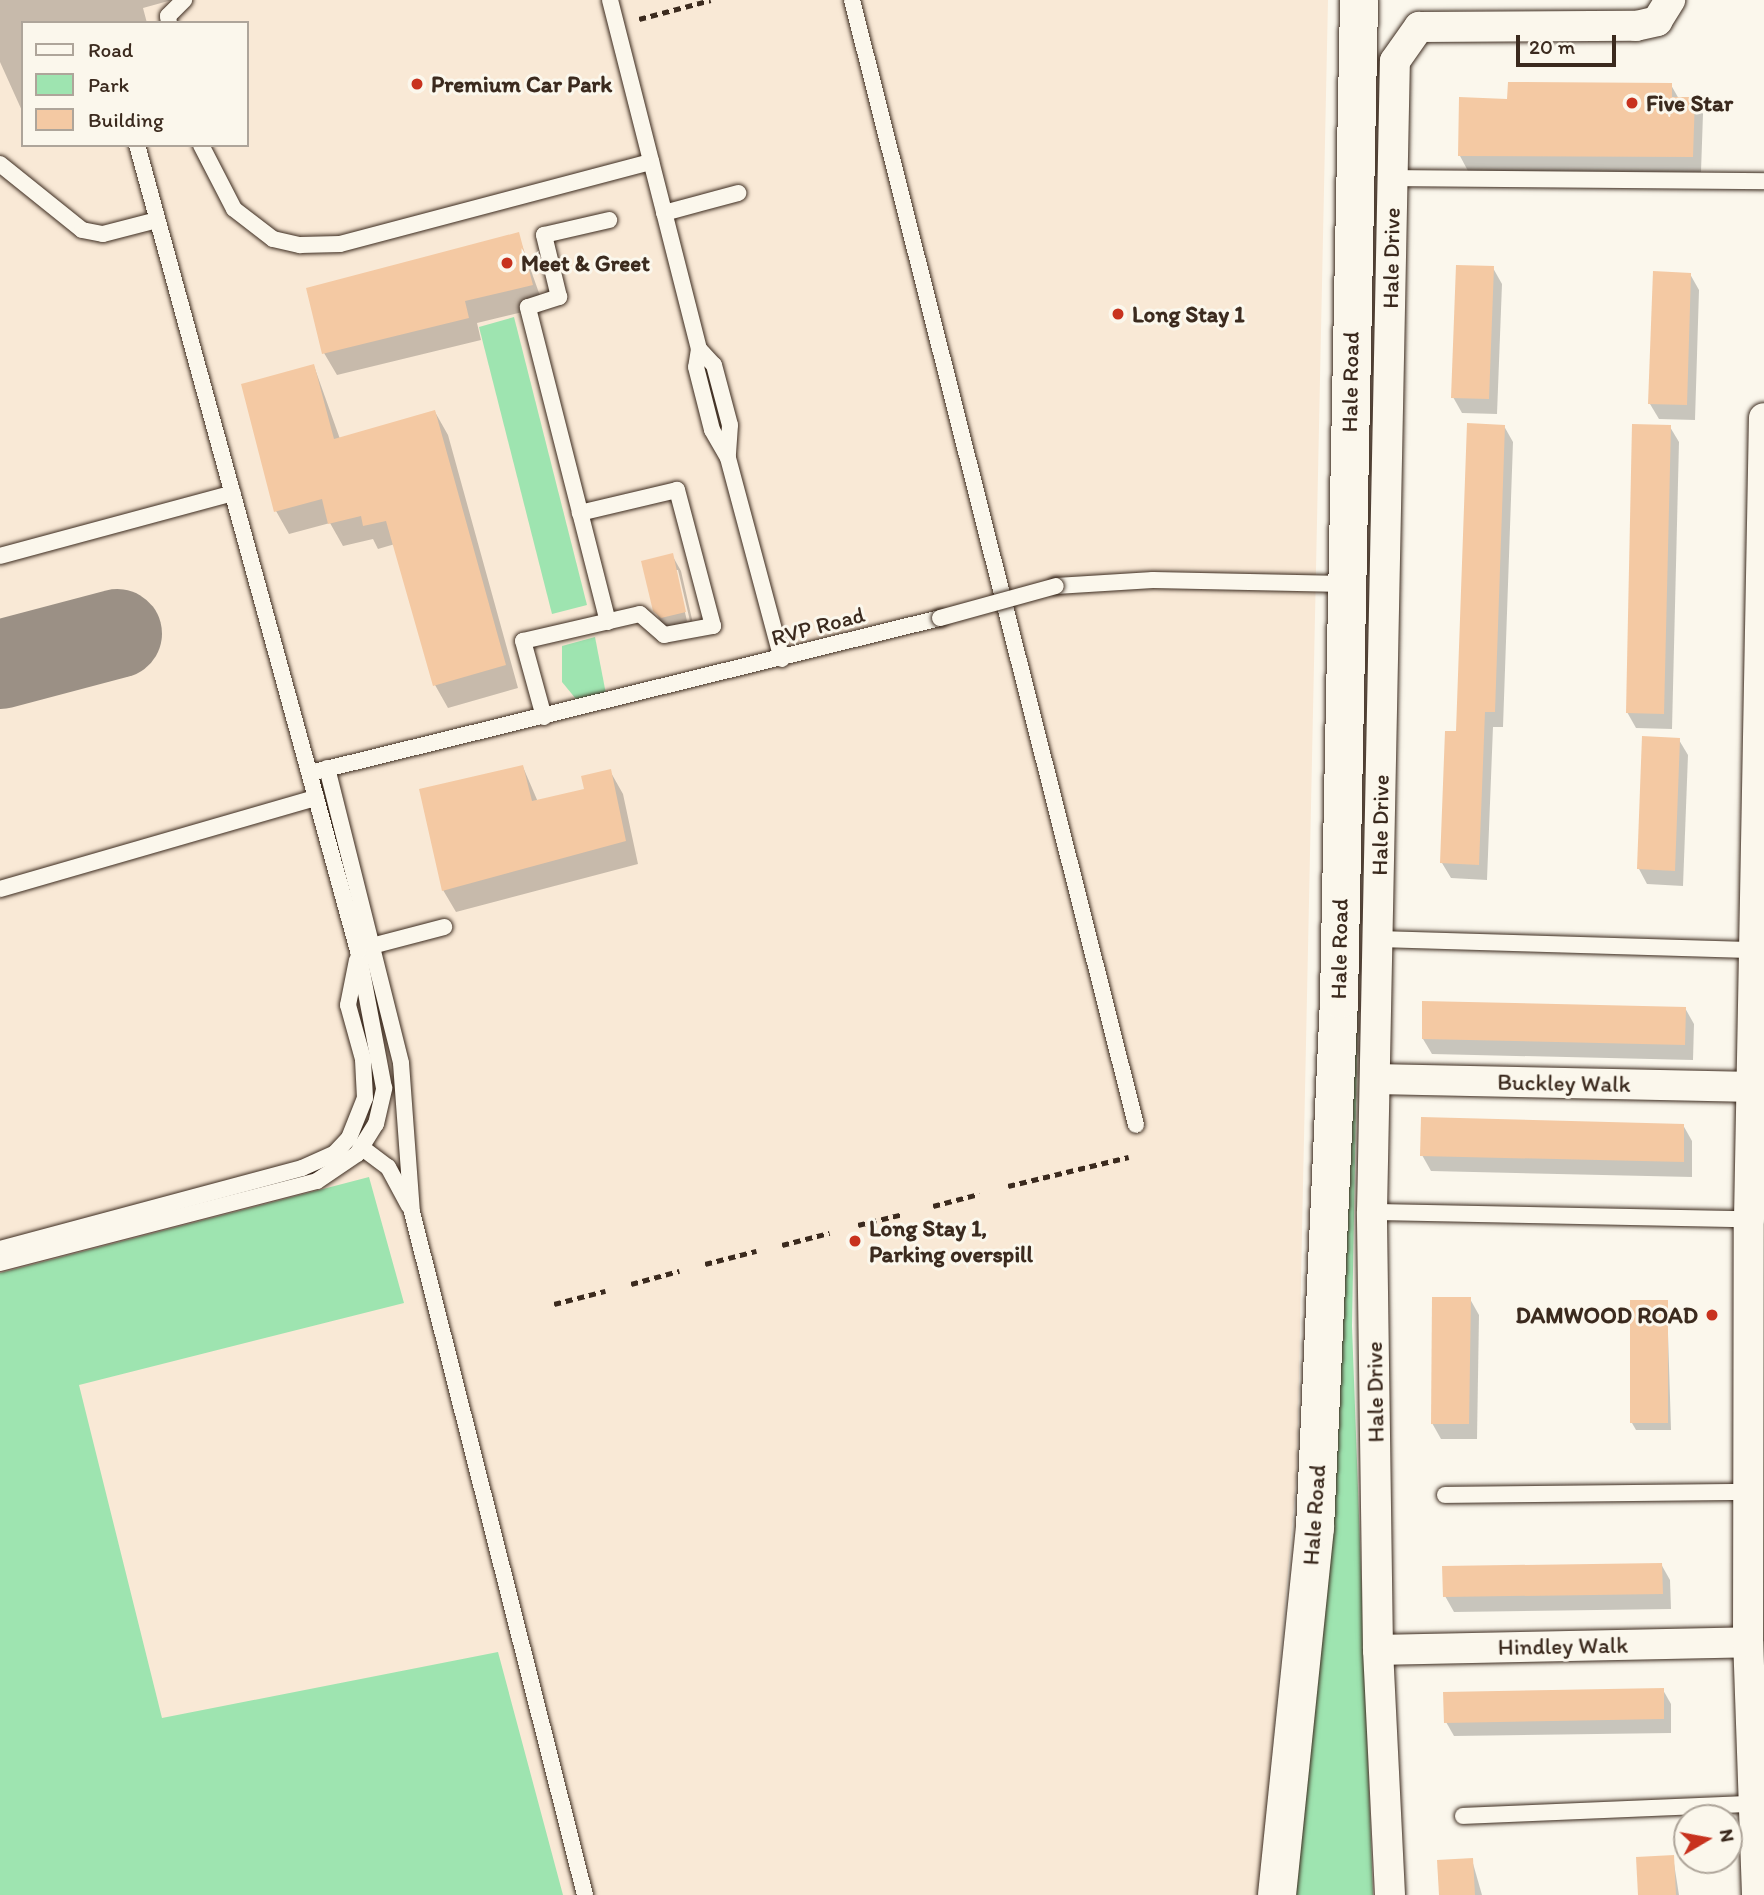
<!DOCTYPE html>
<style>
body{margin:0}
#map{position:relative;width:1764px;height:1895px;overflow:hidden;background:#fbf7ec;font-family:Itim,sans-serif}
div>[style]{position:absolute}
.built>*{inset:0;background:#f9e9d6}
.green>*{inset:0;background:#9ee4b0}
.shadow>*{inset:0;background:#0003}
.taxiway>*{height:89px;margin:-44.5px;padding:0 44.5px;transform-origin:44.5px;border-radius:44.5px;background:#9b9085}
.building>*{inset:0;background:#f4c9a3}
.path>*{height:4.5px;margin-top:-2.25px;transform-origin:0;background:repeating-linear-gradient(90deg,#3b2a1e 0 7px,transparent 0 12px)}
.roads{filter:drop-shadow(0 0 2px #3b2a1e) drop-shadow(0 0 2px #3b2a1e)}
.lane>*{height:16px;margin:-8px;padding:0 8px;transform-origin:8px;border-radius:8px;background:#fbf7ec}
.street>*{height:30px;margin:-15px;padding:0 15px;transform-origin:15px;border-radius:15px;background:#fbf7ec}
.secondary>*{height:38px;margin:-19px;padding:0 19px;transform-origin:19px;border-radius:19px;background:#fbf7ec}
.bridges{filter:drop-shadow(0 0 2px #3b2a1e) drop-shadow(0 0 2px #3b2a1e)}
.lane-bridge>*{height:16px;margin:-8px;padding:0 8px;transform-origin:8px;border-radius:8px;background:#fbf7ec}
.dots>*{width:19px;height:19px;translate:-50% -50%;box-sizing:border-box;border:4px solid #fbf7ec;border-radius:50%}
span{translate:-50% -50%;white-space:nowrap;text-align:center;line-height:1.15;-webkit-text-stroke:6px #fbf7ec;paint-order:stroke}
.poi-label{font-size:23px;color:#3b2a1e;font-weight:700}
.left{translate:0 -50%;text-align:left}
.right{translate:-100% -50%;text-align:right}
.street-label{font-size:23px;color:#3b2a1e}
.legend{position:absolute;left:21px;top:21px;width:228px;height:126px;box-sizing:border-box;background:#fbf7ec;border:2px solid #aea59a;margin:0;padding:9px 12px;list-style:none;font-size:21px;color:#3b2a1e}
.legend li{display:flex;align-items:center;gap:14px;height:35px}
.legend b{width:35px;border:2px solid #aea59a}
.north{position:absolute;left:1673px;top:1804px;width:70px;height:70px;box-sizing:border-box;background:#fbf7ec;border:2px solid #aea59a;border-radius:50%;rotate:80deg;font-size:19px;font-weight:700;line-height:28px;text-align:center;color:#3b2a1e}
.north::after{content:'';display:block;margin:auto;width:24px;height:32px;background:#c8321e;clip-path:polygon(50% 0,100% 100%,50% 72%,0 100%)}
.scale{position:absolute;left:1516px;top:35px;width:100px;height:32px;box-sizing:border-box;border:4px solid #3b2a1e;border-top:0;padding-left:9px;font-size:21px;line-height:24px;white-space:nowrap;color:#3b2a1e;-webkit-text-stroke:5px #fbf7ec;paint-order:stroke}
</style>
<div id="map">
<div class="built">
<div style="clip-path:polygon(evenodd,0 0,1328px 0,1297px 1471px,1259px 1895px,0 1895px,0 0,23px 23px,247px 23px,247px 145px,23px 145px,23px 23px)"></div>
</div>
<div class="green">
<div style="clip-path:polygon(514px 317px,587px 605px,552px 614px,479px 327px)"></div>
<div style="clip-path:polygon(595px 637px,606px 694px,576px 699px,562px 682px,562px 646px)"></div>
<div style="clip-path:polygon(1362px 776px,1352px 1326px,1373px 1895px,1294px 1895px)"></div>
<div style="clip-path:polygon(369px 1177px,404px 1303px,79px 1385px,162px 1718px,498px 1652px,563px 1895px,0 1895px,0 1273px)"></div>
</div>
<div class="shadow">
<div style="clip-path:polygon(0 0,172px 0,143px 8px,147px 23px,23px 23px,23px 113px,0 62px)"></div>
<div style="clip-path:polygon(1671px 85px,1679px 99px,1694px 99px,1703px 114px,1701px 172px,1468px 171px,1460px 156px)"></div>
<div style="clip-path:polygon(518px 234px,544px 307px,477px 323px,481px 340px,337px 375px,324px 353px)"></div>
<div style="clip-path:polygon(1493px 268px,1502px 284px,1497px 414px,1462px 413px,1453px 397px)"></div>
<div style="clip-path:polygon(1690px 274px,1699px 290px,1695px 420px,1659px 419px,1650px 404px)"></div>
<div style="clip-path:polygon(314px 366px,340px 439px,435px 412px,448px 435px,518px 688px,448px 708px,435px 685px,395px 544px,378px 549px,373px 539px,343px 546px,330px 523px,289px 534px,276px 511px)"></div>
<div style="clip-path:polygon(1504px 426px,1513px 442px,1503px 727px,1493px 727px,1487px 880px,1451px 878px,1442px 863px)"></div>
<div style="clip-path:polygon(1670px 427px,1679px 442px,1672px 729px,1636px 728px,1627px 712px)"></div>
<div style="clip-path:polygon(evenodd,672px 555px,681px 571px,694px 628px,664px 627px,655px 611px,672px 555px,675px 570px,678px 570px,690px 621px,687px 621px,675px 570px)"></div>
<div style="clip-path:polygon(1679px 740px,1688px 755px,1683px 886px,1647px 884px,1639px 869px)"></div>
<div style="clip-path:polygon(523px 767px,538px 802px,586px 790px,610px 771px,623px 794px,638px 864px,456px 912px,443px 890px)"></div>
<div style="clip-path:polygon(1685px 1008px,1694px 1024px,1693px 1060px,1432px 1054px,1423px 1039px)"></div>
<div style="clip-path:polygon(1683px 1125px,1692px 1141px,1692px 1177px,1431px 1171px,1422px 1155px)"></div>
<div style="clip-path:polygon(1470px 1299px,1479px 1315px,1477px 1439px,1441px 1439px,1432px 1423px)"></div>
<div style="clip-path:polygon(1667px 1302px,1671px 1430px,1636px 1430px,1632px 1423px)"></div>
<div style="clip-path:polygon(1661px 1564px,1670px 1580px,1671px 1609px,1454px 1612px,1445px 1596px)"></div>
<div style="clip-path:polygon(1663px 1690px,1671px 1704px,1671px 1733px,1454px 1736px,1446px 1722px)"></div>
<div style="clip-path:polygon(1673px 1857px,1679px 1895px,1640px 1895px)"></div>
<div style="clip-path:polygon(1472px 1860px,1482px 1895px,1441px 1895px)"></div>
</div>
<div class="taxiway">
<div style="left:0;top:664px;width:121px;rotate:-14.8deg"></div>
</div>
<div class="building">
<div style="clip-path:polygon(1508px 82px,1672px 83px,1672px 97px,1695px 97px,1693px 157px,1458px 156px,1459px 97px,1507px 99px)"></div>
<div style="clip-path:polygon(519px 232px,533px 285px,465px 301px,469px 318px,322px 354px,306px 288px)"></div>
<div style="clip-path:polygon(1456px 265px,1494px 266px,1489px 399px,1451px 398px)"></div>
<div style="clip-path:polygon(1653px 271px,1691px 273px,1687px 405px,1648px 404px)"></div>
<div style="clip-path:polygon(314px 364px,334px 439px,435px 410px,506px 665px,433px 686px,386px 521px,363px 526px,361px 516px,328px 524px,322px 499px,274px 512px,241px 384px)"></div>
<div style="clip-path:polygon(1467px 423px,1505px 425px,1495px 712px,1485px 712px,1479px 865px,1440px 863px,1445px 731px,1456px 731px)"></div>
<div style="clip-path:polygon(1632px 424px,1671px 425px,1664px 714px,1626px 713px)"></div>
<div style="clip-path:polygon(673px 553px,686px 612px,661px 618px,653px 611px,641px 561px)"></div>
<div style="clip-path:polygon(1642px 736px,1680px 738px,1675px 871px,1637px 869px)"></div>
<div style="clip-path:polygon(523px 765px,532px 801px,584px 789px,581px 776px,611px 769px,626px 841px,442px 891px,419px 789px)"></div>
<div style="clip-path:polygon(1422px 1001px,1686px 1007px,1685px 1045px,1422px 1039px)"></div>
<div style="clip-path:polygon(1421px 1117px,1684px 1124px,1684px 1162px,1420px 1156px)"></div>
<div style="clip-path:polygon(1432px 1297px,1471px 1297px,1469px 1424px,1431px 1424px)"></div>
<div style="clip-path:polygon(1630px 1300px,1668px 1300px,1668px 1423px,1630px 1423px)"></div>
<div style="clip-path:polygon(1662px 1563px,1663px 1594px,1443px 1597px,1442px 1566px)"></div>
<div style="clip-path:polygon(1664px 1688px,1664px 1719px,1444px 1723px,1443px 1692px)"></div>
<div style="clip-path:polygon(1674px 1855px,1676px 1895px,1638px 1895px,1636px 1857px)"></div>
<div style="clip-path:polygon(1473px 1858px,1475px 1895px,1439px 1895px,1437px 1860px)"></div>
</div>
<div class="path">
<div style="left:639px;top:19px;width:74px;rotate:-14.8deg"></div>
<div style="left:1008px;top:1186px;width:124px;rotate:-13.5deg"></div>
<div style="left:933px;top:1206px;width:48px;rotate:-14.6deg"></div>
<div style="left:858px;top:1225px;width:46px;rotate:-13.7deg"></div>
<div style="left:782px;top:1245px;width:49px;rotate:-14.3deg"></div>
<div style="left:705px;top:1264px;width:53px;rotate:-14.3deg"></div>
<div style="left:631px;top:1284px;width:50px;rotate:-15.2deg"></div>
<div style="left:554px;top:1304px;width:53px;rotate:-14.3deg"></div>
</div>
<div class="roads">
<div class="lane">
<div style="left:610px;top:0;width:360px;rotate:75.7deg"></div>
<div style="left:699px;top:349px;width:18px;rotate:99deg"></div>
<div style="left:696px;top:367px;width:65px;rotate:75.7deg"></div>
<div style="left:712px;top:430px;width:32px;rotate:60deg"></div>
<div style="left:728px;top:458px;width:208px;rotate:75deg"></div>
<div style="left:852px;top:0;width:1160px;rotate:75.83deg"></div>
<div style="left:169px;top:23px;width:7px;rotate:-98deg"></div>
<div style="left:168px;top:16px;width:23px;rotate:-45deg"></div>
<div style="left:201px;top:145px;width:72px;rotate:62.7deg"></div>
<div style="left:234px;top:209px;width:49px;rotate:37.6deg"></div>
<div style="left:273px;top:239px;width:28px;rotate:13deg"></div>
<div style="left:300px;top:245px;width:40px;rotate:-1.4deg"></div>
<div style="left:340px;top:244px;width:322px;rotate:-14.8deg"></div>
<div style="left:0;top:164px;width:105px;rotate:38.8deg"></div>
<div style="left:82px;top:230px;width:21px;rotate:11deg"></div>
<div style="left:103px;top:234px;width:56px;rotate:-14.5deg"></div>
<div style="left:1393px;top:178px;width:371px;rotate:0.5deg"></div>
<div style="left:664px;top:213px;width:77px;rotate:-15.1deg"></div>
<div style="left:699px;top:349px;width:22px;rotate:47deg"></div>
<div style="left:714px;top:365px;width:62px;rotate:75.1deg"></div>
<div style="left:730px;top:425px;width:31px;rotate:94deg"></div>
<div style="left:0;top:556px;width:241px;rotate:-15.1deg"></div>
<div style="left:1056px;top:586px;width:97px;rotate:-3.5deg"></div>
<div style="left:1153px;top:580px;width:192px;rotate:1.2deg"></div>
<div style="left:608px;top:622px;width:325px;rotate:-104.3deg"></div>
<div style="left:528px;top:307px;width:33px;rotate:-18deg"></div>
<div style="left:559px;top:297px;width:64px;rotate:-103.6deg"></div>
<div style="left:544px;top:235px;width:67px;rotate:-13deg"></div>
<div style="left:544px;top:717px;width:79px;rotate:-105.4deg"></div>
<div style="left:523px;top:641px;width:120px;rotate:-13deg"></div>
<div style="left:640px;top:614px;width:32px;rotate:41deg"></div>
<div style="left:664px;top:635px;width:50px;rotate:-10.4deg"></div>
<div style="left:713px;top:626px;width:141px;rotate:-104.8deg"></div>
<div style="left:677px;top:490px;width:100px;rotate:166.7deg"></div>
<div style="left:327px;top:768px;width:304px;rotate:75.9deg"></div>
<div style="left:401px;top:1063px;width:149px;rotate:85.8deg"></div>
<div style="left:412px;top:1212px;width:705px;rotate:75.79deg"></div>
<div style="left:318px;top:771px;width:641px;rotate:-13.82deg"></div>
<div style="left:0;top:889px;width:329px;rotate:-16.1deg"></div>
<div style="left:1378px;top:939px;width:380px;rotate:1.7deg"></div>
<div style="left:364px;top:948px;width:83px;rotate:-14.7deg"></div>
<div style="left:361px;top:1147px;width:34px;rotate:37deg"></div>
<div style="left:388px;top:1167px;width:44px;rotate:61.7deg"></div>
<div style="left:1372px;top:1212px;width:377px;rotate:1.1deg"></div>
<div style="left:0;top:1249px;width:313px;rotate:-15deg"></div>
<div style="left:302px;top:1168px;width:36px;rotate:-24deg"></div>
<div style="left:335px;top:1153px;width:21px;rotate:-47deg"></div>
<div style="left:349px;top:1138px;width:43px;rotate:-68.2deg"></div>
<div style="left:365px;top:1098px;width:39px;rotate:-93deg"></div>
<div style="left:363px;top:1059px;width:56px;rotate:-105.5deg"></div>
<div style="left:348px;top:1005px;width:46px;rotate:-78.7deg"></div>
<div style="left:0;top:1263px;width:327px;rotate:-14.5deg"></div>
<div style="left:317px;top:1181px;width:48px;rotate:-34deg"></div>
<div style="left:357px;top:1154px;width:36px;rotate:-58deg"></div>
<div style="left:376px;top:1124px;width:37px;rotate:-77deg"></div>
<div style="left:384px;top:1088px;width:139px;rotate:-100.7deg"></div>
<div style="left:358px;top:951px;width:836px;rotate:-105.33deg"></div>
<div style="left:1445px;top:1495px;width:303px;rotate:-0.6deg"></div>
<div style="left:1463px;top:1816px;width:288px;rotate:-2.4deg"></div>
</div>
<div class="street">
<div style="left:1378px;top:1079px;width:386px;rotate:1.2deg"></div>
<div style="left:1378px;top:1650px;width:370px;rotate:-1.2deg"></div>
<div style="left:1390px;top:1895px;width:245px;rotate:-92.8deg"></div>
<div style="left:1378px;top:1650px;width:438px;rotate:-90.8deg"></div>
<div style="left:1372px;top:1212px;width:1151px;rotate:-88.86deg"></div>
<div style="left:1395px;top:61px;width:42px;rotate:-54.8deg"></div>
<div style="left:1419px;top:27px;width:217px;rotate:-0.3deg"></div>
<div style="left:1636px;top:26px;width:22px;rotate:-13deg"></div>
<div style="left:1657px;top:21px;width:25px;rotate:-58deg"></div>
<div style="left:1757px;top:1895px;width:253px;rotate:-92deg"></div>
<div style="left:1748px;top:1642px;width:423px;rotate:-89.9deg"></div>
<div style="left:1749px;top:1219px;width:801px;rotate:-88.93deg"></div>
</div>
<div class="secondary">
<div style="left:1277px;top:1895px;width:369px;rotate:-84.1deg"></div>
<div style="left:1315px;top:1528px;width:530px;rotate:-87.4deg"></div>
<div style="left:1339px;top:999px;width:999px;rotate:-88.85deg"></div>
</div>
</div>
<div class="bridges">
<div class="lane-bridge">
<div style="left:940px;top:618px;width:120px;rotate:-15.4deg"></div>
</div>
</div>
<div class="dots">
<div style="left:417px;top:84px;background:#c8321e"></div>
<div style="left:1632px;top:103px;background:#c8321e"></div>
<div style="left:507px;top:263px;background:#c8321e"></div>
<div style="left:1118px;top:314px;background:#c8321e"></div>
<div style="left:855px;top:1241px;background:#c8321e"></div>
<div style="left:1712px;top:1315px;background:#c8321e"></div>
</div>
<div class="poi-label">
<span class="left" style="left:431px;top:84px">Premium Car Park</span>
<span class="left" style="left:1646px;top:103px">Five Star</span>
<span class="left" style="left:521px;top:263px">Meet &amp; Greet</span>
<span class="left" style="left:1132px;top:314px">Long Stay 1</span>
<span class="left" style="left:869px;top:1241px">Long Stay 1,<br>Parking overspill</span>
<span class="right" style="left:1698px;top:1315px">DAMWOOD ROAD</span>
</div>
<div class="street-label">
<span style="left:1391px;top:258px;rotate:-89deg">Hale Drive</span>
<span style="left:1350px;top:382px;rotate:-89deg">Hale Road</span>
<span style="left:818px;top:626px;rotate:-15deg">RVP Road</span>
<span style="left:1380px;top:825px;rotate:-89deg">Hale Drive</span>
<span style="left:1339px;top:949px;rotate:-89deg">Hale Road</span>
<span style="left:1564px;top:1083px;rotate:1deg">Buckley Walk</span>
<span style="left:1375px;top:1392px;rotate:-91deg">Hale Drive</span>
<span style="left:1314px;top:1515px;rotate:-86deg">Hale Road</span>
<span style="left:1563px;top:1646px;rotate:-1deg">Hindley Walk</span>
</div>
<ul class="legend">
<li><b style="height:9px;background:#fbf7ec"></b>Road</li>
<li><b style="height:19px;background:#9ee4b0"></b>Park</li>
<li><b style="height:19px;background:#f4c9a3"></b>Building</li>
</ul>
<div class="north">N</div>
<div class="scale">20 m</div>
</div>
